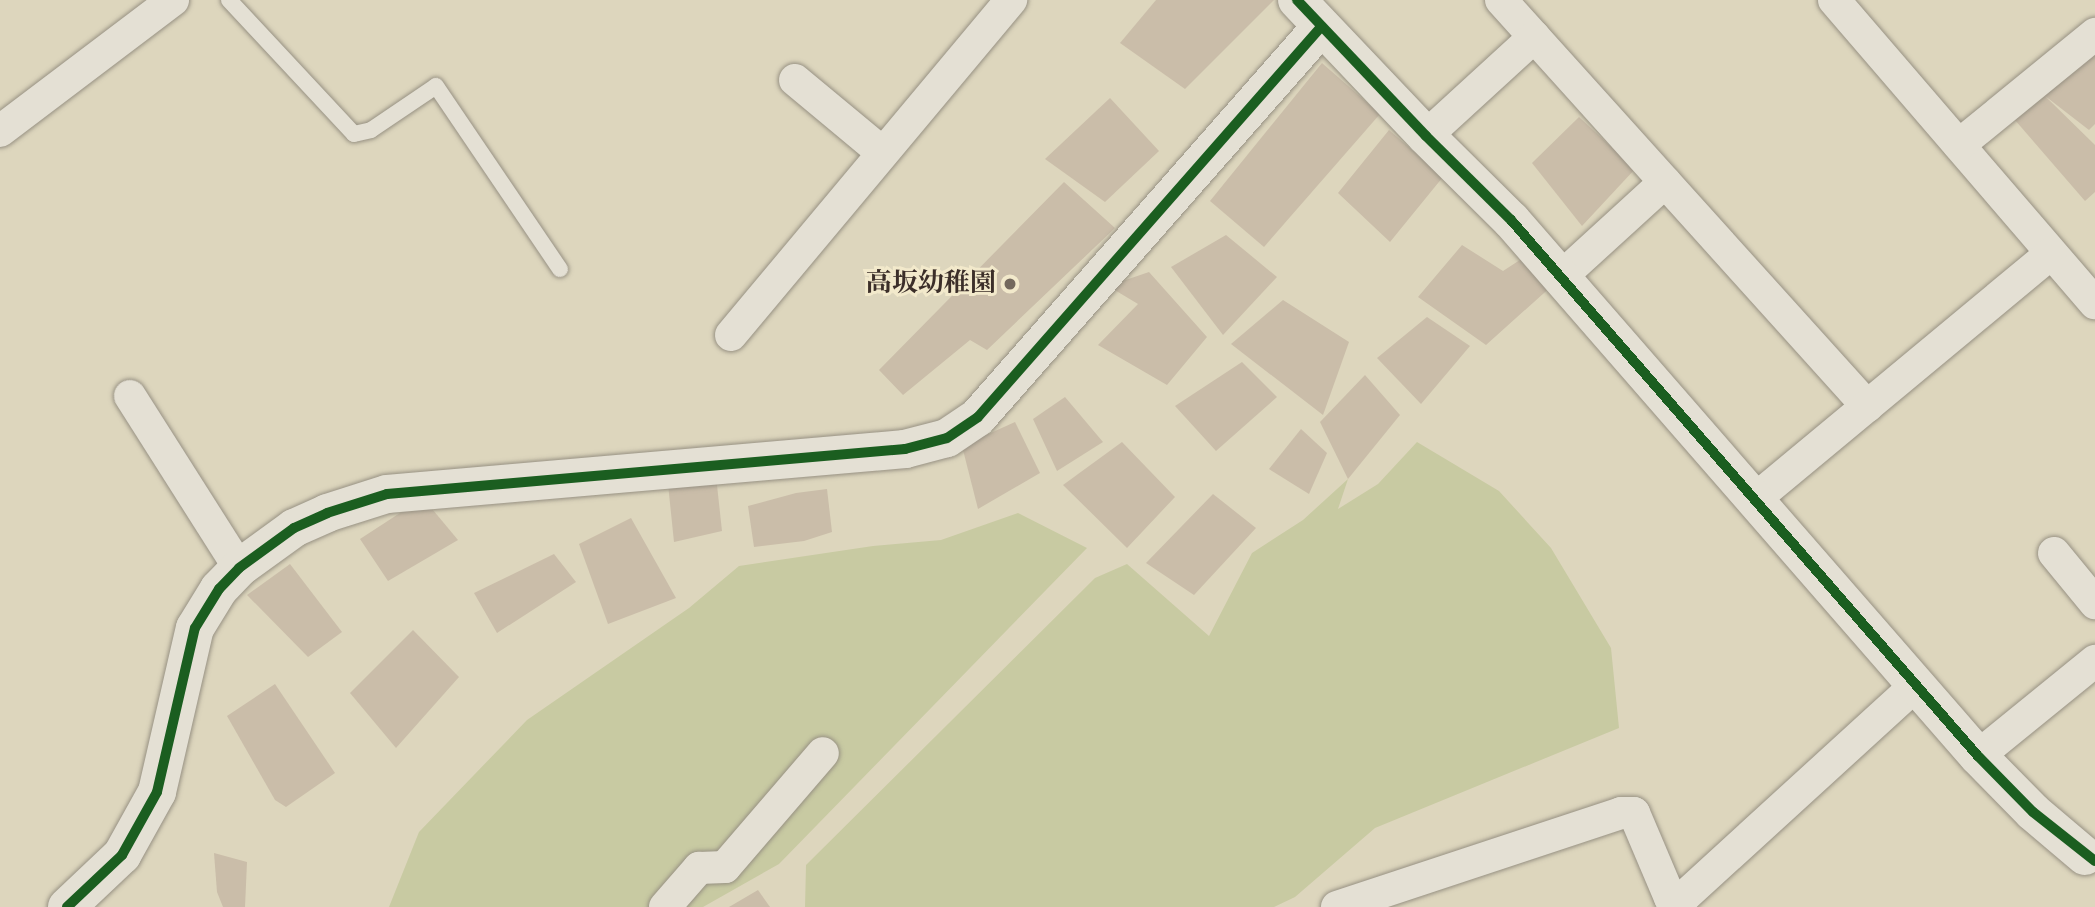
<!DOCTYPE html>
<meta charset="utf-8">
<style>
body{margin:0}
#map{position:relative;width:2095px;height:907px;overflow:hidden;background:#ddd6bd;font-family:"IM FELL DW Pica","Noto Serif JP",serif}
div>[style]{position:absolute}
.green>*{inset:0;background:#c8caa2}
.building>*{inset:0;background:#cabda9}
.roads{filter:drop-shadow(0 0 2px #979183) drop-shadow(0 0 2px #979183)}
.lane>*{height:16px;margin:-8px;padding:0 8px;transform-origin:8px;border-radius:8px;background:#e4e0d4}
.street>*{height:32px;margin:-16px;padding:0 16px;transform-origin:16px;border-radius:16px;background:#e4e0d4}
.secondary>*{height:38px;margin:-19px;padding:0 19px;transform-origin:19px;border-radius:19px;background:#e4e0d4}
.cycleway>*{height:10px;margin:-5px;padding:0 5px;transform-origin:5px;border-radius:5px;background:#1b5e20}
.dots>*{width:19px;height:19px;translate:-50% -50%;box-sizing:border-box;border:4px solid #f2e9cb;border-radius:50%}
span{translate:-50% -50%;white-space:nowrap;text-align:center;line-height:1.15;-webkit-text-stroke:6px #f2e9cb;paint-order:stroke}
.poi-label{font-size:26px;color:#3b2e29;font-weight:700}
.right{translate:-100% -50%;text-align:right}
</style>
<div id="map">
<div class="green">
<div style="clip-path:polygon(1417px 442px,1499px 491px,1551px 548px,1611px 648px,1619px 728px,1375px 828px,1295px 897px,1274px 907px,805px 907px,806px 865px,1095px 578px,1127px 564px,1209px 636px,1252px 553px,1303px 520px,1348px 479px,1338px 509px,1378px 484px)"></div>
<div style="clip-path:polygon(1018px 513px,1087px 548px,779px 864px,703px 907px,389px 907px,419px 832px,527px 720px,689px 608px,739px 566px,873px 546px,941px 540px)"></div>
</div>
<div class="building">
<div style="clip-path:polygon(1156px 0,1274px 0,1185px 89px,1120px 43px)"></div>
<div style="clip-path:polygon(2095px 44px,2095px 124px,2089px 130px,2036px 89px)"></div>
<div style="clip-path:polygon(1322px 63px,1380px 114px,1264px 247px,1210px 201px)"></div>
<div style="clip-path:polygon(2045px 96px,2095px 145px,2095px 192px,2085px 201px,2008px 112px)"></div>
<div style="clip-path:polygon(1110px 98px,1159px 151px,1105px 202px,1045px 159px)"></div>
<div style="clip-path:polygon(1579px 117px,1635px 169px,1582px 226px,1532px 163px)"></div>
<div style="clip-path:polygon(1389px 130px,1441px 175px,1447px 172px,1390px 242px,1338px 193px)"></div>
<div style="clip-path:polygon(1064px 182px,1115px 228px,987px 350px,970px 340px,903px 395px,879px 370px)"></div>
<div style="clip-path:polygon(1226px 235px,1277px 277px,1223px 335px,1171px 267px)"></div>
<div style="clip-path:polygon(1462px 245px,1503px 271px,1523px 258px,1554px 284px,1486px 345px,1418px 297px)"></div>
<div style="clip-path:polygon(1149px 272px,1207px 337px,1167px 385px,1098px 345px,1138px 304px,1108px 286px)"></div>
<div style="clip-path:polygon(1283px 300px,1349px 342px,1323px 415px,1231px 344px)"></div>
<div style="clip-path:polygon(1427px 317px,1470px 346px,1421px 404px,1377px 358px)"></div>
<div style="clip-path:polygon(1242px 362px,1277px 397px,1216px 451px,1175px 406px)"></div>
<div style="clip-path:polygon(1365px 375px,1400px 415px,1348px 479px,1320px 422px)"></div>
<div style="clip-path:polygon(1065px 397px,1103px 442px,1057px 471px,1033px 419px)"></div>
<div style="clip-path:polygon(1015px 422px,1040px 473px,978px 509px,962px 446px)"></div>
<div style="clip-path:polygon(1301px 429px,1327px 453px,1309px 494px,1269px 469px)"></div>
<div style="clip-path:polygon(1122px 442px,1175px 497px,1127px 548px,1063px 485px)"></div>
<div style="clip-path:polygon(716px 476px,722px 531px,674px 542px,668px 484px)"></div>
<div style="clip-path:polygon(827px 489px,832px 532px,804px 541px,754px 547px,748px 506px,796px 493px)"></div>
<div style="clip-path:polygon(1213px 494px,1256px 528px,1194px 595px,1146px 563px)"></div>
<div style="clip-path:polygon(423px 498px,458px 540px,388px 581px,360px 539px)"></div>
<div style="clip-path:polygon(631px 518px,676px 598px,608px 624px,579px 544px)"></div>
<div style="clip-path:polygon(554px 554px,576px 582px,497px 633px,474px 593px)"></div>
<div style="clip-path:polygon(290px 564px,342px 632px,308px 657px,247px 595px)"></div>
<div style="clip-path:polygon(413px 630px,459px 677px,396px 748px,350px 693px)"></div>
<div style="clip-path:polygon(275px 684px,335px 773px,286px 807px,275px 800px,227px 716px)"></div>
<div style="clip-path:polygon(214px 853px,247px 862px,245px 907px,223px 907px,217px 892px)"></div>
<div style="clip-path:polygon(758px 890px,770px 907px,729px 907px)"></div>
</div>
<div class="roads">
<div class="lane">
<div style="left:229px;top:0;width:183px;rotate:47deg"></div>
<div style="left:354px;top:134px;width:17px;rotate:-13deg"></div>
<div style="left:371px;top:130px;width:78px;rotate:-34.1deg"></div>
<div style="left:436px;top:86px;width:221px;rotate:55.9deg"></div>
</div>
<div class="street">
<div style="left:1501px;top:0;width:547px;rotate:47.97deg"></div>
<div style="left:1834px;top:0;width:400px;rotate:49.3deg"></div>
<div style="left:795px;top:80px;width:114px;rotate:39.7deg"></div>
<div style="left:0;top:131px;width:217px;rotate:-37.1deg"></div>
<div style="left:1426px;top:136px;width:147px;rotate:-42.5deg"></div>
<div style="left:1959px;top:145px;width:176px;rotate:-39.2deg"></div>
<div style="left:1561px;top:277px;width:141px;rotate:-42.4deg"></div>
<div style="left:731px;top:335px;width:437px;rotate:-50.1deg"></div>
<div style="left:130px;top:396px;width:204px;rotate:57.6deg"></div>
<div style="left:1754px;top:500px;width:386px;rotate:-39.7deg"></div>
<div style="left:2054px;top:553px;width:65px;rotate:50.6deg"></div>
<div style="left:1978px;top:756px;width:151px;rotate:-39.1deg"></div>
<div style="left:665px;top:907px;width:52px;rotate:-48.9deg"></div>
<div style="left:699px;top:868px;width:26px;rotate:-2deg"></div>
<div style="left:725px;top:867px;width:150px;rotate:-49.3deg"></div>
<div style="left:1337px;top:907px;width:299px;rotate:-18.3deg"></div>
<div style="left:1621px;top:813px;width:13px"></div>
<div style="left:1634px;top:813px;width:92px;rotate:67deg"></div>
<div style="left:1670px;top:898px;width:16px;rotate:-11deg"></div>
<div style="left:1686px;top:895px;width:310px;rotate:-42.4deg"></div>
</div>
<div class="secondary">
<div style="left:1297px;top:0;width:187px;rotate:46.5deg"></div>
<div style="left:1426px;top:136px;width:120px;rotate:44.7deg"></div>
<div style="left:1511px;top:220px;width:711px;rotate:48.94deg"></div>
<div style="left:1978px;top:756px;width:78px;rotate:45.5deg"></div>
<div style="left:2033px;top:812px;width:68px;rotate:40.2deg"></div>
<div style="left:67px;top:907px;width:76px;rotate:-43.4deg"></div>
<div style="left:122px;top:855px;width:72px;rotate:-60.9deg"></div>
<div style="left:157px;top:792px;width:168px;rotate:-77deg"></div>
<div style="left:195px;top:628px;width:46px;rotate:-58.4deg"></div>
<div style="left:219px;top:589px;width:29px;rotate:-46deg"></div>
<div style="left:239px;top:568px;width:68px;rotate:-36deg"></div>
<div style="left:294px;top:528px;width:36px;rotate:-24deg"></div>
<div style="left:327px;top:513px;width:63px;rotate:-17.6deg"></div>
<div style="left:387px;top:494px;width:520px;rotate:-4.96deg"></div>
<div style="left:905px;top:449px;width:43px;rotate:-14.7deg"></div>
<div style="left:947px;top:438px;width:37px;rotate:-34deg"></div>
<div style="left:978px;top:417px;width:519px;rotate:-48.67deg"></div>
</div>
</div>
<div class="cycleway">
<div style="left:1297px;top:0;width:187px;rotate:46.5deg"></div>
<div style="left:1426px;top:136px;width:120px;rotate:44.7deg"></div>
<div style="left:1511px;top:220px;width:711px;rotate:48.94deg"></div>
<div style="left:1978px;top:756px;width:78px;rotate:45.5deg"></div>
<div style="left:2033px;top:812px;width:79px;rotate:38.3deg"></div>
<div style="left:67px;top:907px;width:76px;rotate:-43.4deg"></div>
<div style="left:122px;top:855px;width:72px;rotate:-60.9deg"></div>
<div style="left:157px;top:792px;width:168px;rotate:-77deg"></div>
<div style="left:195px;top:628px;width:46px;rotate:-58.4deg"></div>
<div style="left:219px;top:589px;width:29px;rotate:-46deg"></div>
<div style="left:239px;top:568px;width:68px;rotate:-36deg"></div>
<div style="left:294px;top:528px;width:36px;rotate:-24deg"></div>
<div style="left:327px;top:513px;width:63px;rotate:-17.6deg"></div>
<div style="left:387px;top:494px;width:520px;rotate:-4.96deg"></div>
<div style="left:905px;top:449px;width:43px;rotate:-14.7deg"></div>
<div style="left:947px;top:438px;width:37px;rotate:-34deg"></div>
<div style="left:978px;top:417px;width:519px;rotate:-48.67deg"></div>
</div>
<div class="dots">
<div style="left:1010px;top:284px;background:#74695d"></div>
</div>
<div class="poi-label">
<span class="right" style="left:996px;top:284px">高坂幼稚園</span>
</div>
</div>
